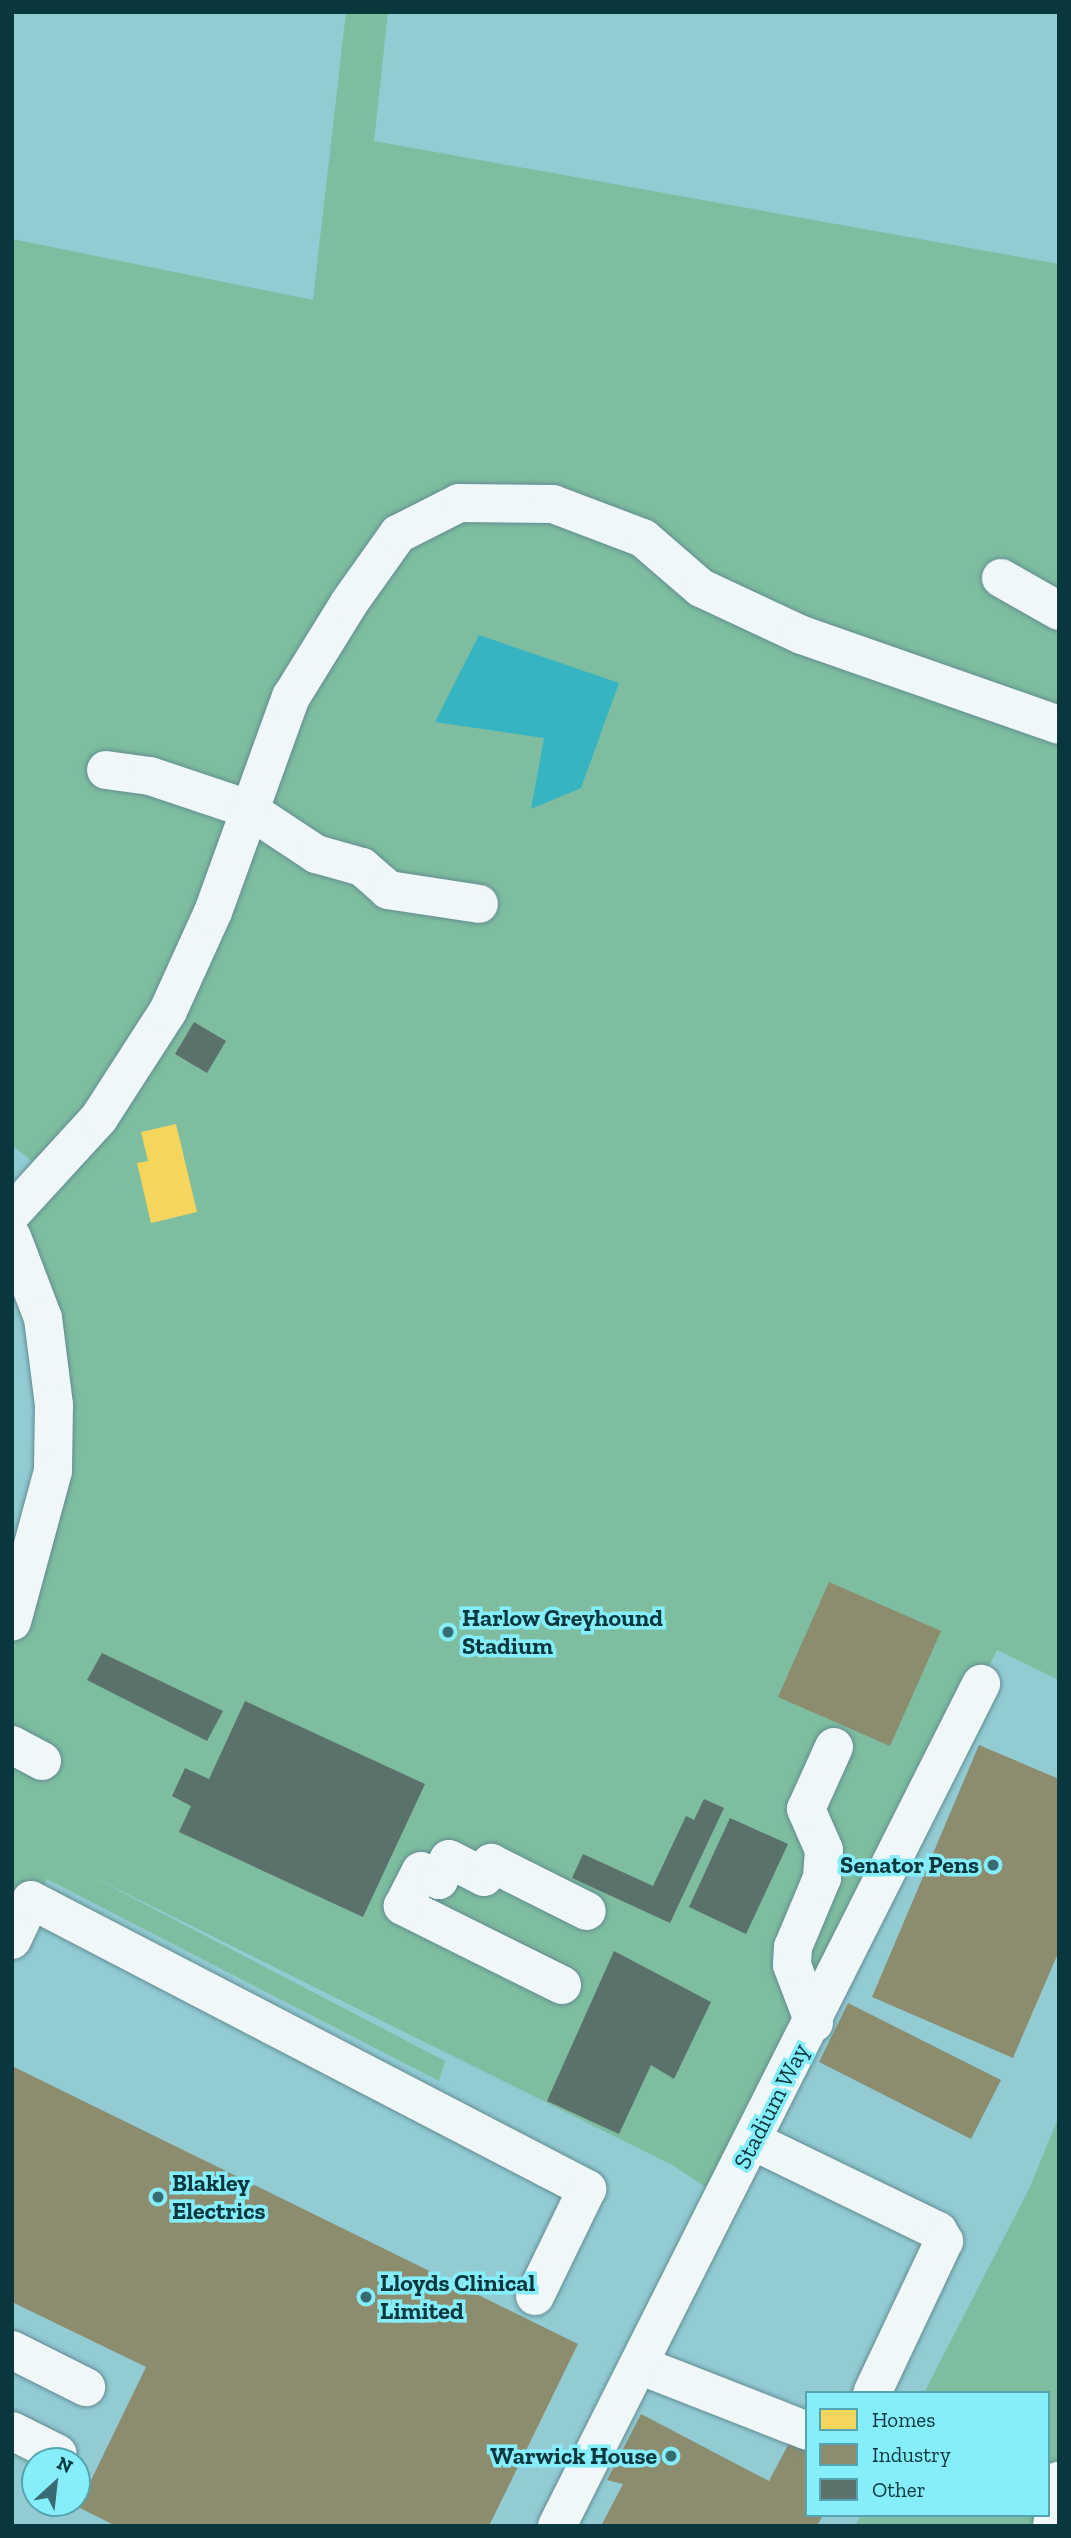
<!DOCTYPE html>
<style>
body{margin:0}
#map{position:relative;width:1071px;height:2538px;overflow:hidden;background:#93cbd3;font-family:"Zilla Slab",serif}
div>[style]{position:absolute}
.green>*{inset:0;background:#7ebd9f}
.water>*{inset:0;background:#36b4c2}
.homes>*{inset:0;background:#f6d55c}
.industry>*{inset:0;background:#8c8c6e}
.building>*{inset:0;background:#5b716b}
.roads{filter:drop-shadow(0 0 2px #638c92) drop-shadow(0 0 2px #638c92)}
.minor>*{height:38px;margin:-19px;padding:0 19px;transform-origin:19px;border-radius:19px;background:#eff7f8}
.dots>*{width:19px;height:19px;translate:-50% -50%;box-sizing:border-box;border:4px solid #86edfb;border-radius:50%}
span{translate:-50% -50%;white-space:nowrap;text-align:center;line-height:1.15;-webkit-text-stroke:7px #86edfb;paint-order:stroke}
.poi-label{font-size:24px;color:#08383e;font-weight:700}
.left{translate:0 -50%;text-align:left}
.right{translate:-100% -50%;text-align:right}
.street-label{font-size:24px;color:#08383e}
.frame{position:absolute;inset:0;border:14px solid #08383e;pointer-events:none}
.legend{position:absolute;left:805px;top:2391px;width:245px;height:126px;box-sizing:border-box;background:#86edfb;border:2px solid #54a5af;margin:0;padding:9px 12px;list-style:none;font-size:21px;color:#08383e}
.legend li{display:flex;align-items:center;gap:14px;height:35px}
.legend b{width:35px;border:2px solid #54a5af}
.north{position:absolute;left:21px;top:2447px;width:70px;height:70px;box-sizing:border-box;background:#86edfb;border:2px solid #54a5af;border-radius:50%;rotate:27deg;font-size:19px;font-weight:700;line-height:28px;text-align:center;color:#08383e}
.north::after{content:'';display:block;margin:auto;width:24px;height:32px;background:#396b72;clip-path:polygon(50% 0,100% 100%,50% 72%,0 100%)}
</style>
<div id="map">
<div class="green">
<div style="clip-path:polygon(346px 12px,388px 12px,374px 141px,1059px 264px,1059px 1680px,997px 1650px,723px 2199px,674px 2166px,85px 1873px,445px 2061px,439px 2081px,47px 1879px,12px 1950px,12px 1622px,53px 1471px,12px 1237px,45px 1172px,12px 1145px,12px 239px,313px 300px)"></div>
<div style="clip-path:polygon(1059px 2116px,1059px 2526px,855px 2526px,861px 2515px,1048px 2515px,1048px 2393px,924px 2393px,1030px 2187px)"></div>
</div>
<div class="water">
<div style="clip-path:polygon(479px 635px,619px 683px,581px 788px,531px 809px,544px 738px,435px 722px)"></div>
</div>
<div class="homes">
<div style="clip-path:polygon(176px 1124px,197px 1212px,151px 1223px,137px 1163px,148px 1161px,141px 1132px)"></div>
</div>
<div class="industry">
<div style="clip-path:polygon(829px 1582px,941px 1631px,890px 1746px,778px 1697px)"></div>
<div style="clip-path:polygon(979px 1745px,1059px 1779px,1059px 1951px,1013px 2058px,872px 1997px)"></div>
<div style="clip-path:polygon(848px 2003px,1001px 2080px,971px 2139px,819px 2062px)"></div>
<div style="clip-path:polygon(12px 2066px,578px 2344px,489px 2526px,116px 2526px,78px 2507px,146px 2367px,12px 2302px)"></div>
<div style="clip-path:polygon(641px 2414px,769px 2481px,797px 2428px,807px 2433px,807px 2515px,823px 2515px,817px 2526px,601px 2526px,623px 2484px,607px 2480px)"></div>
</div>
<div class="building">
<div style="clip-path:polygon(194px 1022px,226px 1041px,207px 1073px,175px 1054px)"></div>
<div style="clip-path:polygon(102px 1653px,223px 1711px,207px 1741px,87px 1680px)"></div>
<div style="clip-path:polygon(245px 1701px,425px 1784px,363px 1917px,179px 1832px,191px 1806px,172px 1796px,185px 1768px,209px 1779px)"></div>
<div style="clip-path:polygon(704px 1799px,724px 1808px,670px 1923px,572px 1878px,583px 1854px,653px 1886px,686px 1816px,694px 1820px)"></div>
<div style="clip-path:polygon(730px 1818px,788px 1844px,746px 1934px,689px 1907px)"></div>
<div style="clip-path:polygon(614px 1951px,711px 2002px,674px 2079px,651px 2065px,619px 2134px,547px 2101px)"></div>
</div>
<div class="roads">
<div class="minor">
<div style="left:1001px;top:578px;width:67px;rotate:29.6deg"></div>
<div style="left:106px;top:770px;width:44px;rotate:7.8deg"></div>
<div style="left:150px;top:776px;width:103px;rotate:18.6deg"></div>
<div style="left:248px;top:809px;width:82px;rotate:33.5deg"></div>
<div style="left:316px;top:854px;width:48px;rotate:15.8deg"></div>
<div style="left:362px;top:867px;width:35px;rotate:41deg"></div>
<div style="left:388px;top:890px;width:92px;rotate:8.7deg"></div>
<div style="left:12px;top:1213px;width:129px;rotate:-47.5deg"></div>
<div style="left:99px;top:1118px;width:127px;rotate:-57.2deg"></div>
<div style="left:168px;top:1011px;width:109px;rotate:-65.6deg"></div>
<div style="left:213px;top:912px;width:229px;rotate:-70.1deg"></div>
<div style="left:291px;top:697px;width:110px;rotate:-58.3deg"></div>
<div style="left:349px;top:603px;width:85px;rotate:-54.6deg"></div>
<div style="left:398px;top:534px;width:68px;rotate:-26.9deg"></div>
<div style="left:459px;top:503px;width:94px;rotate:0.6deg"></div>
<div style="left:553px;top:504px;width:96px;rotate:20.7deg"></div>
<div style="left:643px;top:538px;width:77px;rotate:40.8deg"></div>
<div style="left:701px;top:588px;width:111px;rotate:25deg"></div>
<div style="left:802px;top:635px;width:272px;rotate:19.3deg"></div>
<div style="left:12px;top:1237px;width:87px;rotate:69.1deg"></div>
<div style="left:43px;top:1318px;width:88px;rotate:82.8deg"></div>
<div style="left:54px;top:1405px;width:66px;rotate:90.9deg"></div>
<div style="left:53px;top:1471px;width:156px;rotate:105.2deg"></div>
<div style="left:12px;top:1745px;width:34px;rotate:28deg"></div>
<div style="left:12px;top:1940px;width:44px;rotate:-64.6deg"></div>
<div style="left:31px;top:1900px;width:627px;rotate:27.46deg"></div>
<div style="left:587px;top:2189px;width:119px;rotate:115.9deg"></div>
<div style="left:562px;top:1985px;width:178px;rotate:-153.6deg"></div>
<div style="left:403px;top:1906px;width:39px;rotate:-63deg"></div>
<div style="left:421px;top:1871px;width:20px;rotate:27deg"></div>
<div style="left:439px;top:1880px;width:23px;rotate:-65deg"></div>
<div style="left:449px;top:1859px;width:39px;rotate:27deg"></div>
<div style="left:484px;top:1877px;width:16px;rotate:-63deg"></div>
<div style="left:491px;top:1863px;width:107px;rotate:26.6deg"></div>
<div style="left:814px;top:2023px;width:62px;rotate:-110.8deg"></div>
<div style="left:792px;top:1965px;width:18px;rotate:-87deg"></div>
<div style="left:793px;top:1947px;width:75px;rotate:-67.2deg"></div>
<div style="left:822px;top:1878px;width:28px;rotate:-86deg"></div>
<div style="left:824px;top:1850px;width:45px;rotate:-113.7deg"></div>
<div style="left:806px;top:1809px;width:68px;rotate:-65.7deg"></div>
<div style="left:753px;top:2141px;width:206px;rotate:25.9deg"></div>
<div style="left:938px;top:2231px;width:12px;rotate:59deg"></div>
<div style="left:944px;top:2241px;width:168px;rotate:115.3deg"></div>
<div style="left:12px;top:2350px;width:83px;rotate:26.6deg"></div>
<div style="left:639px;top:2365px;width:180px;rotate:21.4deg"></div>
<div style="left:12px;top:2431px;width:51px;rotate:26.6deg"></div>
<div style="left:557px;top:2526px;width:943px;rotate:-63.27deg"></div>
<div style="left:1052px;top:2526px;width:46px;rotate:-81.2deg"></div>
</div>
</div>
<div class="dots">
<div style="left:448px;top:1632px;background:#396b72"></div>
<div style="left:993px;top:1865px;background:#396b72"></div>
<div style="left:158px;top:2197px;background:#396b72"></div>
<div style="left:366px;top:2297px;background:#396b72"></div>
<div style="left:671px;top:2456px;background:#396b72"></div>
</div>
<div class="poi-label">
<span class="left" style="left:462px;top:1632px">Harlow Greyhound<br>Stadium</span>
<span class="right" style="left:979px;top:1865px">Senator Pens</span>
<span class="left" style="left:172px;top:2197px">Blakley<br>Electrics</span>
<span class="left" style="left:380px;top:2297px">Lloyds Clinical<br>Limited</span>
<span class="right" style="left:657px;top:2456px">Warwick House</span>
</div>
<div class="street-label">
<span style="left:771px;top:2106px;rotate:-63deg">Stadium Way</span>
</div>
<div class="frame"></div>
<ul class="legend">
<li><b style="height:19px;background:#f6d55c"></b>Homes</li>
<li><b style="height:19px;background:#8c8c6e"></b>Industry</li>
<li><b style="height:19px;background:#5b716b"></b>Other</li>
</ul>
<div class="north">N</div>
</div>
